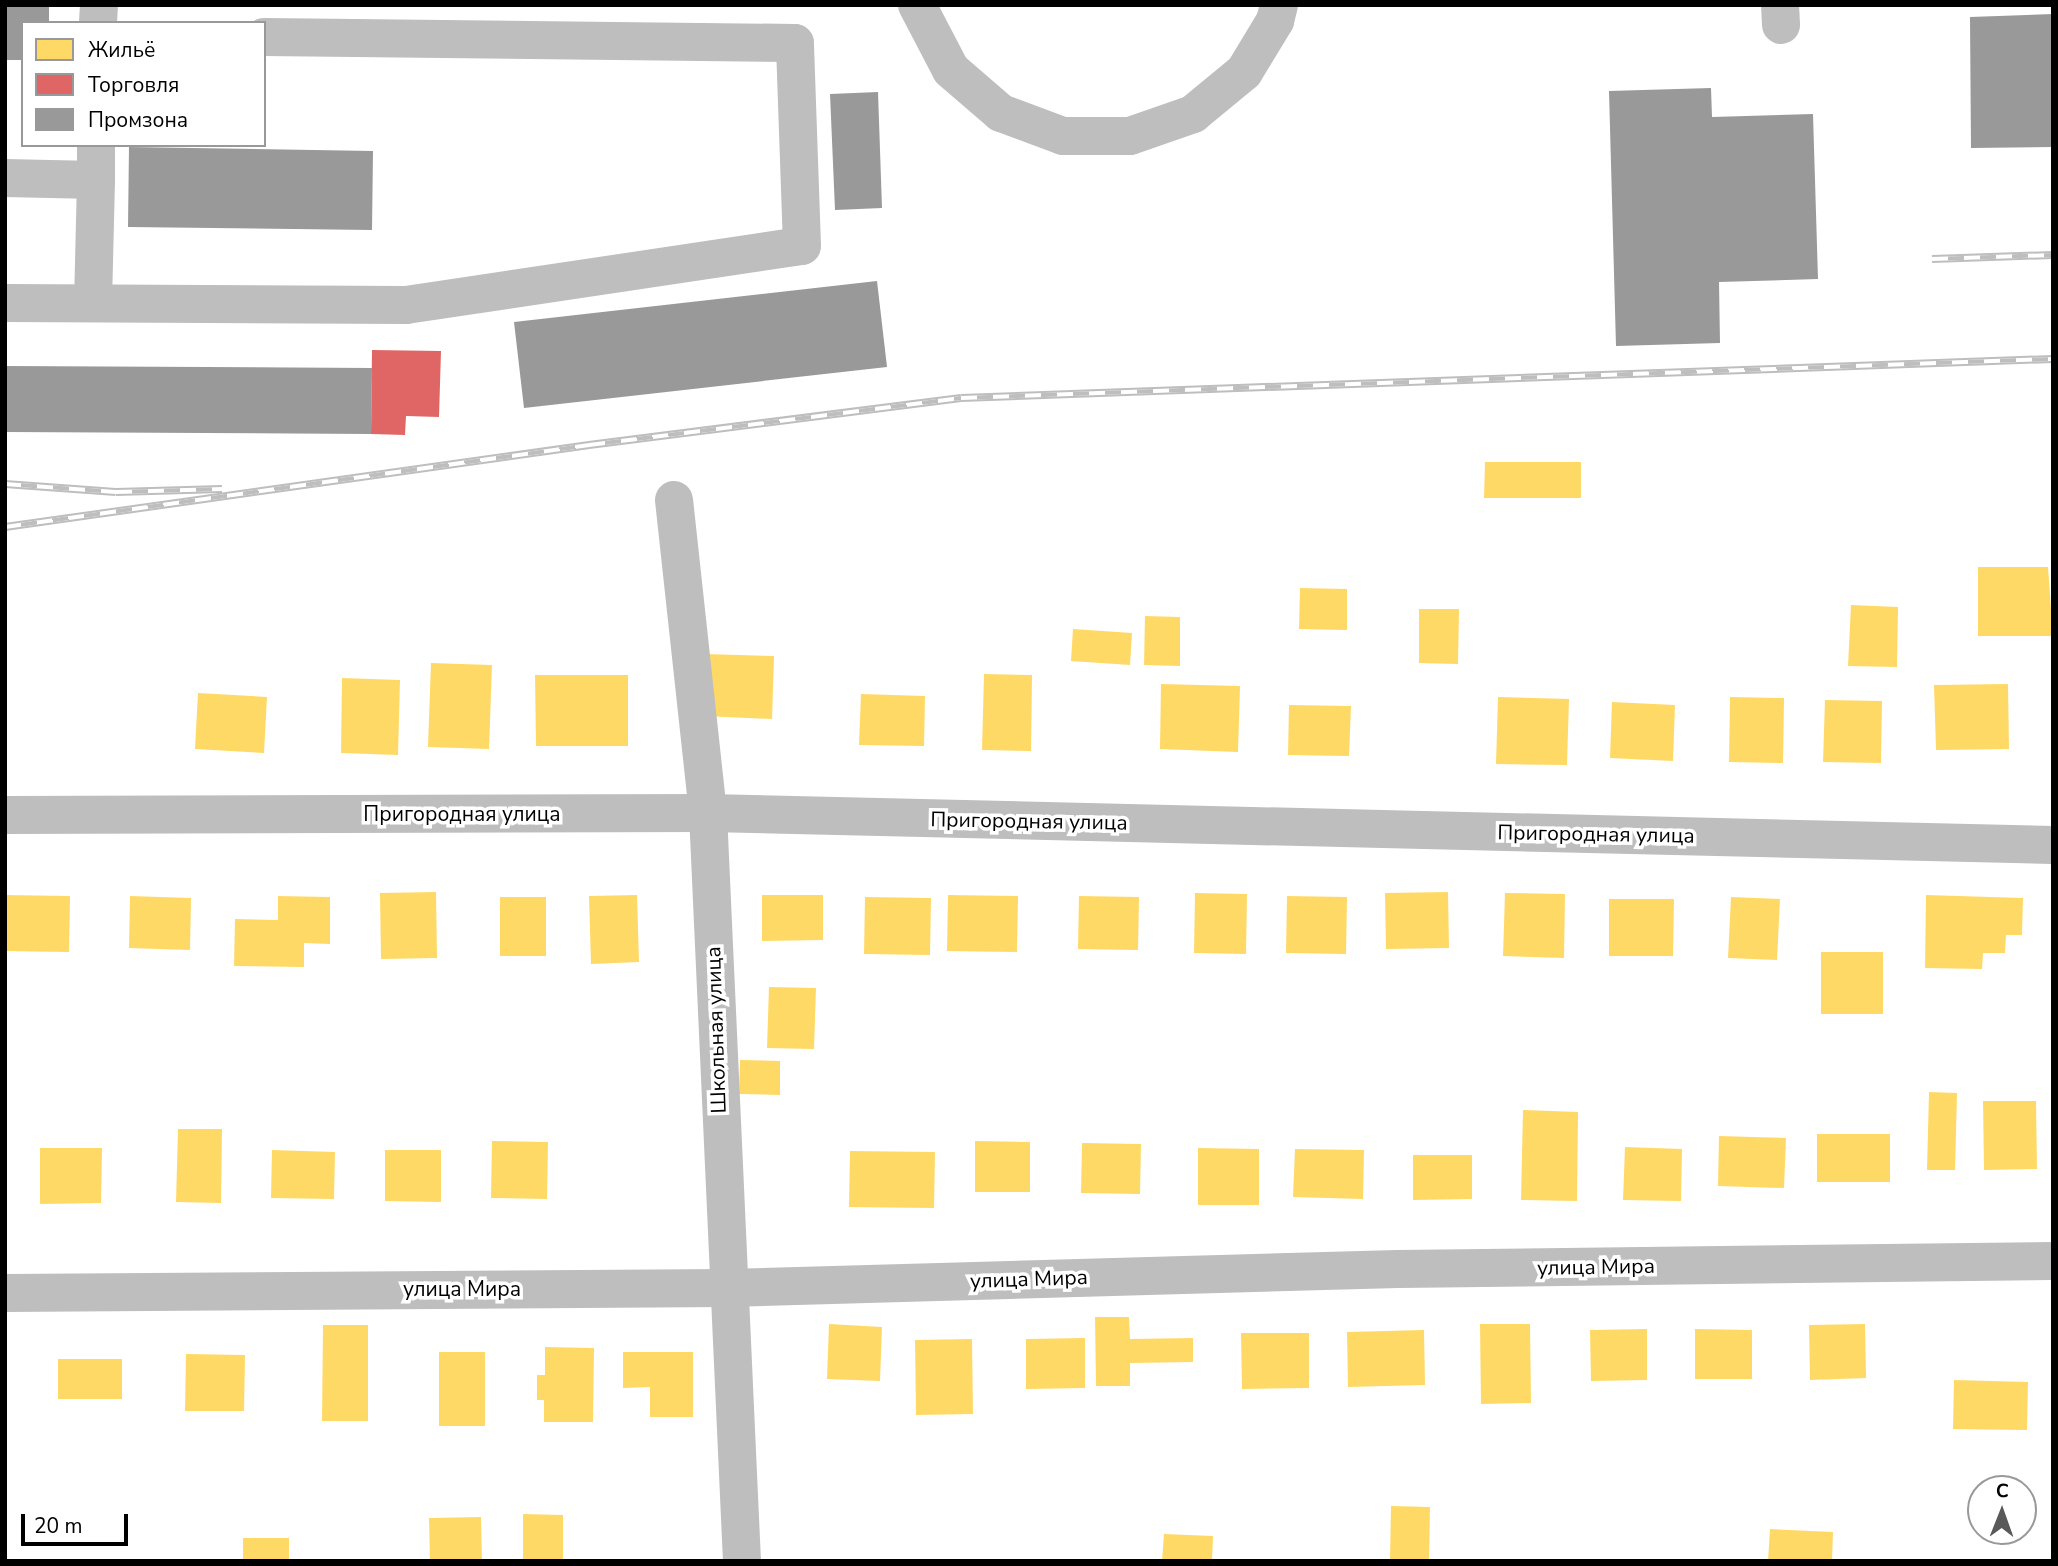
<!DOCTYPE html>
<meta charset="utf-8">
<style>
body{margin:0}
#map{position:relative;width:2058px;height:1566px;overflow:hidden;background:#fff;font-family:"Nunito Sans",sans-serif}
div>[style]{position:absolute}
.homes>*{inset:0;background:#ffd966}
.shops>*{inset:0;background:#e06666}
.industry>*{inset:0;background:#999}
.minor>*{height:38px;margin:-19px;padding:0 19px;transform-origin:19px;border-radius:19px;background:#bebebe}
.rail>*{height:8px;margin-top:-4px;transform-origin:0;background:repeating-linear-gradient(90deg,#fff 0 16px,#bebebe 0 32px);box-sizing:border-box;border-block:2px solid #bebebe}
span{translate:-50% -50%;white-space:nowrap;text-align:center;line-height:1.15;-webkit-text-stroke:7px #fff;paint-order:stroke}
.street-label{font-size:21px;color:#000}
.frame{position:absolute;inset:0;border:7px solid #000;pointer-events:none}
.legend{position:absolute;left:21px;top:21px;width:245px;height:126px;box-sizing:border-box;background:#fff;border:2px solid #999;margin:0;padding:9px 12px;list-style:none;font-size:21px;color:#000}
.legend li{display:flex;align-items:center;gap:14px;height:35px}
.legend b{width:35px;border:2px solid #999}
.north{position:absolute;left:1967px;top:1475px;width:70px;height:70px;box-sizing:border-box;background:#fff;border:2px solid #999;border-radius:50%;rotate:1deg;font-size:19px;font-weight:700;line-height:28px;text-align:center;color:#000}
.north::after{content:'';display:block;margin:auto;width:24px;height:32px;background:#595959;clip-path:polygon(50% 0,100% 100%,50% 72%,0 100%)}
.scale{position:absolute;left:21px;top:1514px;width:107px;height:32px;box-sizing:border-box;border:4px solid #000;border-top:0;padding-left:9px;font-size:21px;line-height:24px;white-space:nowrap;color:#000;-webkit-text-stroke:5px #fff;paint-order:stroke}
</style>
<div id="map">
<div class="homes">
<div style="clip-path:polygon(1485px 462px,1581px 462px,1581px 498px,1484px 498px)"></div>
<div style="clip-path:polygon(1978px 567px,2048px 567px,2053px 636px,1978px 636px)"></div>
<div style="clip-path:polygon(1300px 588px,1347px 589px,1347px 630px,1299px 629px)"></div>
<div style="clip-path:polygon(1851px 605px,1898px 607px,1897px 667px,1848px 666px)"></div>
<div style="clip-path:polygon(1419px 609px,1459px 609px,1458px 664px,1419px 663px)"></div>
<div style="clip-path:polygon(1145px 616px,1180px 617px,1180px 666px,1144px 665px)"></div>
<div style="clip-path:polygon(1073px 629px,1132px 633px,1130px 665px,1071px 661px)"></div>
<div style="clip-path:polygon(705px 654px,774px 656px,772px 719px,703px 716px)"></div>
<div style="clip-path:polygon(431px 663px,492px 665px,489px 749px,428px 747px)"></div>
<div style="clip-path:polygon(984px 674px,1032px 675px,1031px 751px,982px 750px)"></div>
<div style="clip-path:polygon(535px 675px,628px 675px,628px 746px,536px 746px)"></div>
<div style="clip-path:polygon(342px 678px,400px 680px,398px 755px,341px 753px)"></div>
<div style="clip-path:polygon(1161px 684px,1240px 686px,1238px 752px,1160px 749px)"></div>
<div style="clip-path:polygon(2008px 684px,2009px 749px,1936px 750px,1934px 685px)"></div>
<div style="clip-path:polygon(198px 693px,267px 697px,264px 753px,195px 749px)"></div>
<div style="clip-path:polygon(861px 694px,925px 696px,924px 746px,859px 745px)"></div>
<div style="clip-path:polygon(1498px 697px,1569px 699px,1567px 765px,1496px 764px)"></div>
<div style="clip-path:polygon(1730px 697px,1784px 698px,1783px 763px,1729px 762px)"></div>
<div style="clip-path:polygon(1825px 700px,1882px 701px,1881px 763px,1823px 762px)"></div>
<div style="clip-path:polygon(1612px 702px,1675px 705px,1673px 761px,1610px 758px)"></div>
<div style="clip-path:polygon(1289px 705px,1351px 706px,1349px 756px,1288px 755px)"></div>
<div style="clip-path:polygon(436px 892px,437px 958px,381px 959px,380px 893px)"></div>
<div style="clip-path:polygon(1448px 892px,1449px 948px,1386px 949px,1385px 893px)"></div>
<div style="clip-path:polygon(1195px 893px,1247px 894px,1246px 954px,1194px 953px)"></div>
<div style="clip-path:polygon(1505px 893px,1565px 894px,1564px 958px,1503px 956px)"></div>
<div style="clip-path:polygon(5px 895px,70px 896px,69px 952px,5px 951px)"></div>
<div style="clip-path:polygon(637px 895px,639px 962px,591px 964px,589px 896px)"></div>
<div style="clip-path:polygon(762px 895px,823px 895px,823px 940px,762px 941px)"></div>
<div style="clip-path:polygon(948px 895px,1018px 896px,1017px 952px,947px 951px)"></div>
<div style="clip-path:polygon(1926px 895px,2023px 898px,2022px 935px,2006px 935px,2005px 953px,1983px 953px,1982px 969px,1925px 968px)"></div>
<div style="clip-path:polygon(130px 896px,191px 898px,190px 950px,129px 948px)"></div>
<div style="clip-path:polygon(278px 896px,330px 897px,330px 944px,304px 943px,304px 967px,234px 966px,235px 919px,278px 920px)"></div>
<div style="clip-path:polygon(1079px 896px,1139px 897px,1138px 950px,1078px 949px)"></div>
<div style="clip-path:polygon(1287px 896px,1347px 897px,1346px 954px,1286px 953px)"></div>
<div style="clip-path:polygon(500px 897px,546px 897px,546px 956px,500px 956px)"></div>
<div style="clip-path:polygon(865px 897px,931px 898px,930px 955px,864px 954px)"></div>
<div style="clip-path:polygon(1731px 897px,1780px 899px,1777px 960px,1728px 958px)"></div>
<div style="clip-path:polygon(1609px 899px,1674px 899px,1673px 956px,1609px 956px)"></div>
<div style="clip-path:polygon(1821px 952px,1883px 952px,1883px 1014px,1821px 1014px)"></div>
<div style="clip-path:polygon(769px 987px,816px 988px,814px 1049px,767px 1048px)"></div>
<div style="clip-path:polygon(740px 1060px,780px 1061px,780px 1095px,739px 1094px)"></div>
<div style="clip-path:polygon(1929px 1092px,1957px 1093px,1955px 1170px,1927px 1170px)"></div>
<div style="clip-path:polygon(1983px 1101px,2036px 1101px,2037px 1169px,1984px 1170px)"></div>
<div style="clip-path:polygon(1523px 1110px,1578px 1112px,1577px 1201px,1521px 1200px)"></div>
<div style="clip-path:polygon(178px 1129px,222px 1129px,221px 1203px,176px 1202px)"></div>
<div style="clip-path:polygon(1817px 1134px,1890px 1134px,1890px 1182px,1817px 1182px)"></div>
<div style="clip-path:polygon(1719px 1136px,1786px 1138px,1784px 1188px,1718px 1186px)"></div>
<div style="clip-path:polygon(492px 1141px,548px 1142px,547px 1199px,491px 1198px)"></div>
<div style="clip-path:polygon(975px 1141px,1030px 1142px,1030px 1192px,975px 1192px)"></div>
<div style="clip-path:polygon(1082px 1143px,1141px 1144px,1140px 1194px,1081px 1193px)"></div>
<div style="clip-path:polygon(1625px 1147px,1682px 1149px,1681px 1201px,1623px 1200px)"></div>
<div style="clip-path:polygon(40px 1148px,102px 1148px,101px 1203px,40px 1204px)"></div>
<div style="clip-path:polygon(1198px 1148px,1259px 1149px,1259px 1205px,1198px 1205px)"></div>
<div style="clip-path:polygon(1295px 1149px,1364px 1150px,1363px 1199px,1293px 1197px)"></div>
<div style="clip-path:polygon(272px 1150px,335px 1152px,334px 1199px,271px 1198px)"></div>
<div style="clip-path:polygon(385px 1150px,441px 1150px,441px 1202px,385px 1201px)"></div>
<div style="clip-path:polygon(850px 1151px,935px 1152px,934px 1208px,849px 1207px)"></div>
<div style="clip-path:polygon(1413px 1155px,1472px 1155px,1472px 1199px,1413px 1200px)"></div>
<div style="clip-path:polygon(1095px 1317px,1129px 1317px,1130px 1339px,1193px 1338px,1193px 1362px,1130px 1363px,1130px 1386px,1096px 1386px)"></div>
<div style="clip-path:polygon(829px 1324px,882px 1327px,880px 1381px,827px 1379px)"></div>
<div style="clip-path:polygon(1480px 1324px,1530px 1324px,1531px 1403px,1481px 1404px)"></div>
<div style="clip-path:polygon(1865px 1324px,1866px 1378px,1810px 1380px,1809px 1325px)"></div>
<div style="clip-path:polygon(323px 1325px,368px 1325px,368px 1421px,322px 1421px)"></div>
<div style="clip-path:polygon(1647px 1329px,1647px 1380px,1591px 1381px,1590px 1330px)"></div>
<div style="clip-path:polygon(1695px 1329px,1752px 1330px,1752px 1379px,1695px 1379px)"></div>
<div style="clip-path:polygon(1424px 1330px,1425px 1385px,1348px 1387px,1347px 1332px)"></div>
<div style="clip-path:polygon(1241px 1333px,1309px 1333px,1309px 1388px,1242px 1389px)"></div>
<div style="clip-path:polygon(1085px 1338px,1085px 1388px,1026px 1389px,1026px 1339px)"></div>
<div style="clip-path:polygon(972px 1339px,973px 1414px,916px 1415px,915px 1340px)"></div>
<div style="clip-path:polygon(545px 1347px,594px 1348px,593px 1422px,544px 1422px,544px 1400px,537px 1400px,537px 1375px,545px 1375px)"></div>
<div style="clip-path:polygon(439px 1352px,485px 1352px,485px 1426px,439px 1426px)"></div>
<div style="clip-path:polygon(623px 1352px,693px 1352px,693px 1417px,650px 1417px,650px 1387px,623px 1388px)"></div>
<div style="clip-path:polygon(186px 1354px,245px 1355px,244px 1411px,185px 1411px)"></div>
<div style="clip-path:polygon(58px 1359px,122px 1359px,122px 1399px,58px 1399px)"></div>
<div style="clip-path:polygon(1954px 1380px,2028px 1382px,2027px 1430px,1953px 1429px)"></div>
<div style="clip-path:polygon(1391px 1506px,1430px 1507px,1429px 1561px,1390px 1561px)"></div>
<div style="clip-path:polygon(523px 1514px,563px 1515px,563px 1561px,523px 1561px)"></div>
<div style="clip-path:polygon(481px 1517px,482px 1561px,430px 1561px,429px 1518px)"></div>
<div style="clip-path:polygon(1770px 1529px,1833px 1532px,1832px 1561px,1768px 1561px)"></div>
<div style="clip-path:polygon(1164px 1534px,1213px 1536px,1212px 1561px,1162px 1561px)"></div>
<div style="clip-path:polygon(243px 1538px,289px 1538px,289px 1561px,243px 1561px)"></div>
</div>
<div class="shops">
<div style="clip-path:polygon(372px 350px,441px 351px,439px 417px,406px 416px,405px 435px,371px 434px)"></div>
</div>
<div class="industry">
<div style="clip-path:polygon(5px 5px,49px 5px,49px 23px,23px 23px,23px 60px,5px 60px)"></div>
<div style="clip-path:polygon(2053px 14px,2053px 147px,1971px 148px,1970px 17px)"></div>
<div style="clip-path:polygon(1711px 88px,1712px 117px,1813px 114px,1818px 279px,1719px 282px,1720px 343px,1616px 346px,1609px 91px)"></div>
<div style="clip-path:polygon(878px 92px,882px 208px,835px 210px,830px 94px)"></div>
<div style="clip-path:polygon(129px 147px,373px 151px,372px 230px,128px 227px)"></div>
<div style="clip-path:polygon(877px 281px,887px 367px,524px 408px,514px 322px)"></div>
<div style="clip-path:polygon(5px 366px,372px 368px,371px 434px,5px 432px)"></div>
</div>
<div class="minor">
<div style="left:917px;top:5px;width:73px;rotate:62.4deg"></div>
<div style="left:951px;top:70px;width:66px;rotate:40.7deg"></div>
<div style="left:1001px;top:113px;width:66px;rotate:20.4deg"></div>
<div style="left:1063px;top:136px;width:67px"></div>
<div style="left:1130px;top:136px;width:67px;rotate:-19.2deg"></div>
<div style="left:1193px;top:114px;width:66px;rotate:-39.5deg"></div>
<div style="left:1244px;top:72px;width:60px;rotate:-58.7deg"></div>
<div style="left:1275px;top:21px;width:16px;rotate:-76deg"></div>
<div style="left:1780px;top:5px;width:20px;rotate:87deg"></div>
<div style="left:98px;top:23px;width:18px;rotate:-87deg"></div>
<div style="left:5px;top:178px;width:91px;rotate:1.3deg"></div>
<div style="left:96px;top:180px;width:35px;rotate:-90deg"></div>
<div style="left:5px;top:303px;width:401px;rotate:0.3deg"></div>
<div style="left:406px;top:305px;width:400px;rotate:-8.5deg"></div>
<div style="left:802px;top:246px;width:203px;rotate:-92deg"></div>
<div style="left:795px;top:43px;width:531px;rotate:-179.35deg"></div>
<div style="left:93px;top:303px;width:123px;rotate:-88.6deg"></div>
<div style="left:674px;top:500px;width:315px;rotate:83.8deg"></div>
<div style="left:708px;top:813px;width:749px;rotate:87.4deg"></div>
<div style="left:5px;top:815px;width:703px;rotate:-0.16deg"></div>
<div style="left:708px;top:813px;width:1345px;rotate:1.36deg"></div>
<div style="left:5px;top:1293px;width:721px;rotate:-0.4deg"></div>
<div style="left:726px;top:1288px;width:672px;rotate:-1.62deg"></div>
<div style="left:1398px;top:1269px;width:655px;rotate:-0.7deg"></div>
</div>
<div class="rail">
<div style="left:1932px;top:259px;width:121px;rotate:-1.9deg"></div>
<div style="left:5px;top:484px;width:111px;rotate:4.1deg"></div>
<div style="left:116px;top:492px;width:106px;rotate:-1.6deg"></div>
<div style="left:5px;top:527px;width:590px;rotate:-7.99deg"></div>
<div style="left:589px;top:445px;width:375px;rotate:-7.2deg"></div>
<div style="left:961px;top:398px;width:1093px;rotate:-2.05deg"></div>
</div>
<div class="street-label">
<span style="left:462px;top:814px">Пригородная улица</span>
<span style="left:1029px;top:821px;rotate:1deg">Пригородная улица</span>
<span style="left:1596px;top:834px;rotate:1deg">Пригородная улица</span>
<span style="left:716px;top:1030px;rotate:-92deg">Школьная улица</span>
<span style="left:1596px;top:1267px;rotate:-1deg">улица Мира</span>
<span style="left:1029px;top:1279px;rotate:-2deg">улица Мира</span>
<span style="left:462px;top:1289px">улица Мира</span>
</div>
<div class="frame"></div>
<ul class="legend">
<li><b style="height:19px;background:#ffd966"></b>Жильё</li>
<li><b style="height:19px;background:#e06666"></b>Торговля</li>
<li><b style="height:19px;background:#999"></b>Промзона</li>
</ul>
<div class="north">С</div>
<div class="scale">20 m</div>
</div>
